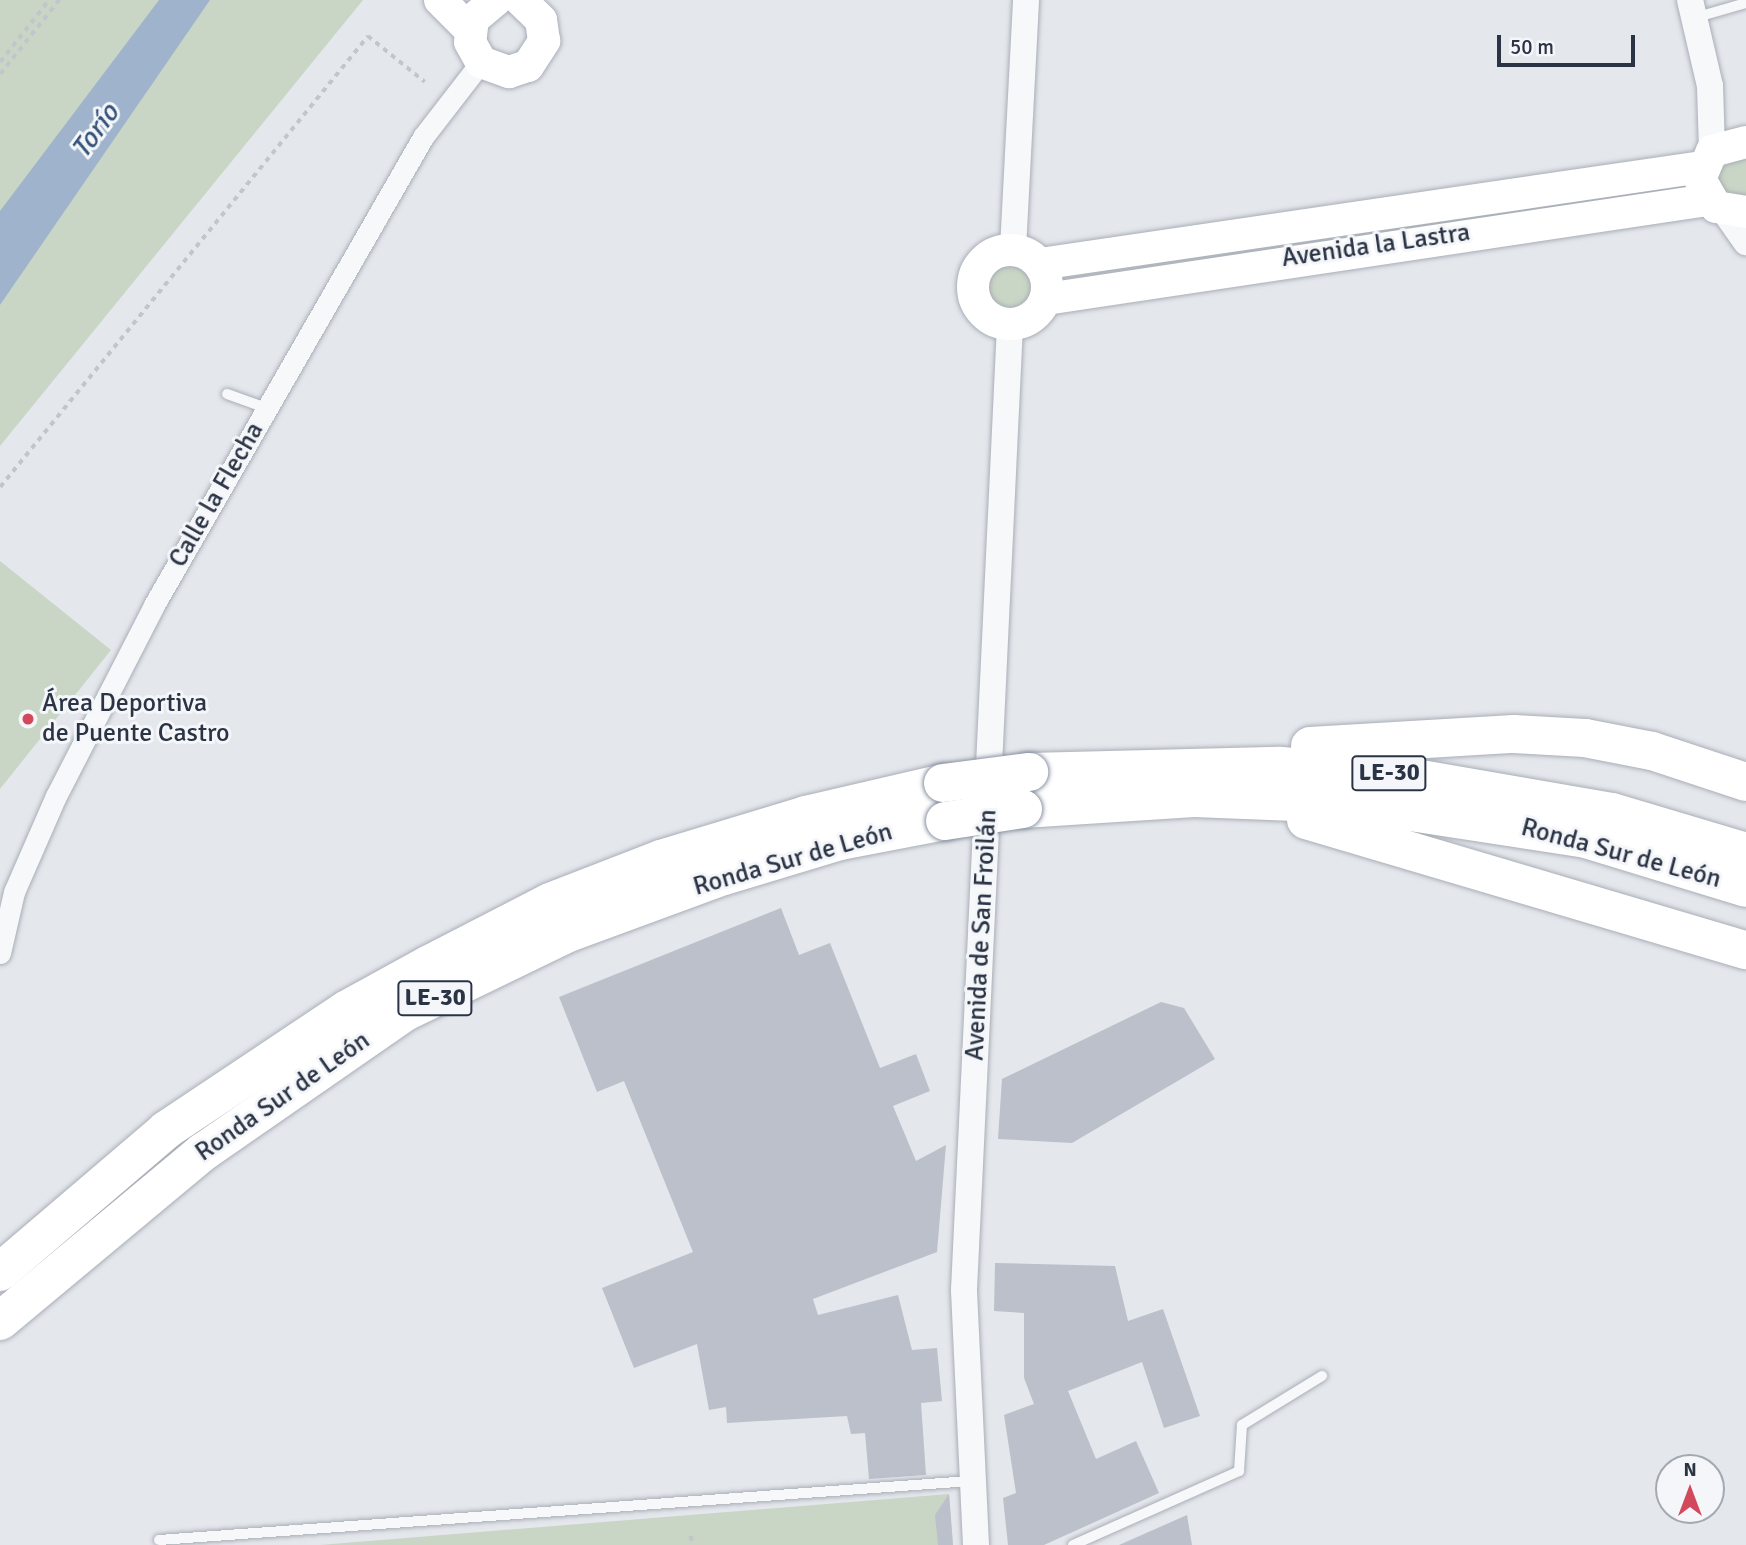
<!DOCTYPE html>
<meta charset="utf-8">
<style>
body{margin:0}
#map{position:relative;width:1746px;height:1545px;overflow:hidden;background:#e4e7ec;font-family:Signika,sans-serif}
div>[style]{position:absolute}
.green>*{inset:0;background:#c9d6c5}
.round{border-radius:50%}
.water>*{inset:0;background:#9fb4cc}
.building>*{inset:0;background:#bbc0ca}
.path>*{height:3.5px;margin-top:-1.75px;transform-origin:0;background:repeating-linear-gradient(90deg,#c2c5cb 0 5px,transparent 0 10px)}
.roads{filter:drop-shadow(0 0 2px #a9aeb7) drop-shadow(0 0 2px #a9aeb7)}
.service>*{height:10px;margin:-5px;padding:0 5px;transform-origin:5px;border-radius:5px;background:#f7f8fa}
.minor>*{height:21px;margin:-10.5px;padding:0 10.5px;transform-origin:10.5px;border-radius:10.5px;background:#f7f8fa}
.tertiary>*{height:26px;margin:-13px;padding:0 13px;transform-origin:13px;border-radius:13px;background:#f7f8fa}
.secondary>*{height:32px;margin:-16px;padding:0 16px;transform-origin:16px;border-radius:16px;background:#fff}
.secondary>.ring{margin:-16px;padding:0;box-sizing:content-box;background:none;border:32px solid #fff;border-radius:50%}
.motorway>*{height:38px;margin:-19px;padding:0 19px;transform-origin:19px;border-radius:19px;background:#fff}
.bridges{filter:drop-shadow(0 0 2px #8b94a3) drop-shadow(0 0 2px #8b94a3)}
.motorway-bridge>*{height:38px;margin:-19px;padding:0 19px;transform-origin:19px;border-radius:19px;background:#fff}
.dots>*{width:19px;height:19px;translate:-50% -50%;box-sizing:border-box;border:4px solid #f4f6f9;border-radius:50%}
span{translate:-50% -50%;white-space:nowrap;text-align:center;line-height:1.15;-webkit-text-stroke:6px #f4f6f9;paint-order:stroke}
.shield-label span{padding:2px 5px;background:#f4f6f9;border:2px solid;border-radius:5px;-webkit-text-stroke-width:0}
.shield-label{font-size:24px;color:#2b3445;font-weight:700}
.street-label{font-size:26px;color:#2b3445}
.poi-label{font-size:26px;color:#2b3445}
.left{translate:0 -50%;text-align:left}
.water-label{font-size:28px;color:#34527a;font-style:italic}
.north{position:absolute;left:1655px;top:1454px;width:70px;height:70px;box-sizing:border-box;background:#f4f6f9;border:2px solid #a4a8b1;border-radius:50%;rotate:0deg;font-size:19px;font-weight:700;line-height:28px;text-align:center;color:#2b3445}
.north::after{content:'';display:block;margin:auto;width:24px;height:32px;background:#d1495b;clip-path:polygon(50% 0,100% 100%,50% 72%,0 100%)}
.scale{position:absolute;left:1497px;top:35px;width:138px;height:32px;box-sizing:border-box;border:4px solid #2b3445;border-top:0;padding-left:9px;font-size:21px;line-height:24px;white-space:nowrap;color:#2b3445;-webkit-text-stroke:5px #f4f6f9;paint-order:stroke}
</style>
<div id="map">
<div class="green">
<div style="clip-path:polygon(0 0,363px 0,0 446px)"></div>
<div style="clip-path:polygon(1746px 156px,1746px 203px,1731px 204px,1713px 171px)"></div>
<div class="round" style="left:982px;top:259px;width:56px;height:56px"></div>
<div style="clip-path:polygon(0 561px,111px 650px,0 789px)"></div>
<div style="clip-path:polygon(949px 1494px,953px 1545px,320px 1545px)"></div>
</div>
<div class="water">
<div style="clip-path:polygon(159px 0,210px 0,0 305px,0 211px)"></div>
</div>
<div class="building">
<div style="clip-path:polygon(781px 908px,799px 955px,830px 943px,880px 1068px,916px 1054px,930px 1091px,893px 1106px,916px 1161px,946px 1145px,937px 1252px,813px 1299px,818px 1315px,898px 1295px,912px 1350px,937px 1348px,942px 1401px,921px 1403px,926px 1475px,869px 1479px,865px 1433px,851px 1434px,847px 1416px,727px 1423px,726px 1407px,709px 1410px,697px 1344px,634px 1368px,602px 1288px,693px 1252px,624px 1081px,597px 1092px,559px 997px)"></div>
<div style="clip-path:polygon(1161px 1002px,1184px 1008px,1215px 1059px,1072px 1143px,998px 1139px,1002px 1079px)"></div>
<div style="clip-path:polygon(995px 1263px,1115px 1266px,1128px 1321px,1163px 1309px,1200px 1416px,1164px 1428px,1142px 1362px,1068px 1391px,1096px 1459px,1136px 1441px,1159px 1493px,1044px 1545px,1008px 1545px,1003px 1498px,1016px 1493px,1004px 1415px,1034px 1404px,1024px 1378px,1024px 1313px,994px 1311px)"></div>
<div style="clip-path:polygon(949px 1494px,953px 1545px,938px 1545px,935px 1515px)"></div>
<div style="clip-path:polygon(1187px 1515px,1192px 1545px,1119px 1545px)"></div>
</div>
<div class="path">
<div style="left:0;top:62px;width:79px;rotate:-51.7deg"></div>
<div style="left:0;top:74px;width:95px;rotate:-51.4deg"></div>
<div style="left:0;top:487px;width:582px;rotate:-50.79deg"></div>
<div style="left:368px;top:36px;width:73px;rotate:38.9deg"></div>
<div style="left:691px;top:1536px;width:9px;rotate:84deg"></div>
</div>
<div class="roads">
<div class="service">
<div style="left:1694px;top:18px;width:54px;rotate:-16.1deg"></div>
<div style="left:227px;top:394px;width:41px;rotate:19.7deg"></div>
<div style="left:159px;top:1540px;width:814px;rotate:-4.16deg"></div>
<div style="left:1073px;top:1545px;width:182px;rotate:-24deg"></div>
<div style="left:1239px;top:1471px;width:46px;rotate:-86.3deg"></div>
<div style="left:1242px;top:1425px;width:94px;rotate:-31.5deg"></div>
</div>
<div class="minor">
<div style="left:0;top:953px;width:63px;rotate:-77.1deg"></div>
<div style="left:14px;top:892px;width:105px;rotate:-66.4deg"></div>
<div style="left:56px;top:796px;width:215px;rotate:-62.8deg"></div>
<div style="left:154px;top:605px;width:540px;rotate:-60.11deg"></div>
<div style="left:423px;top:137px;width:95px;rotate:-52.3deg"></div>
</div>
<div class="tertiary">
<div style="left:1690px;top:0;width:88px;rotate:76.9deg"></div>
<div style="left:1710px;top:86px;width:65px;rotate:88.2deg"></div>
<div style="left:1725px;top:212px;width:37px;rotate:55deg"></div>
<div style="left:1013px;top:249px;width:249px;rotate:-87deg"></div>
<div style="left:976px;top:1545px;width:255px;rotate:-92.7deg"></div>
<div style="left:964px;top:1290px;width:967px;rotate:-87.27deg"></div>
</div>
<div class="secondary">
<div style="left:440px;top:0;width:42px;rotate:45deg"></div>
<div style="left:496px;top:0;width:30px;rotate:140deg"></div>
<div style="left:473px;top:19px;width:23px;rotate:97deg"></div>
<div style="left:470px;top:42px;width:23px;rotate:61deg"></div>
<div style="left:481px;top:62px;width:30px;rotate:20deg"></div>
<div style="left:509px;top:72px;width:20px;rotate:-18deg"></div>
<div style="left:528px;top:66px;width:30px;rotate:-57deg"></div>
<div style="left:544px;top:41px;width:21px;rotate:-98deg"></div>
<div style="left:541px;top:20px;width:29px;rotate:-136deg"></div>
<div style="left:1746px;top:142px;width:35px;rotate:165deg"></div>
<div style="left:1712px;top:151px;width:30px;rotate:113deg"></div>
<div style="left:1700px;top:179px;width:32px;rotate:60deg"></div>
<div style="left:1716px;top:207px;width:30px;rotate:9deg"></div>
<div class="ring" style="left:973px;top:250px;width:42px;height:42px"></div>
<div style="left:1040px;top:264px;width:669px;rotate:-8.34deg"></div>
<div style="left:1046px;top:299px;width:669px;rotate:-8.51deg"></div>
</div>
<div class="motorway">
<div style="left:1310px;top:746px;width:204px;rotate:-3.4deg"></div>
<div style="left:1514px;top:734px;width:71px;rotate:3.2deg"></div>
<div style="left:1585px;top:738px;width:68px;rotate:11deg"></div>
<div style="left:1652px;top:751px;width:99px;rotate:18.3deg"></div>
<div style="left:1029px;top:772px;width:251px;rotate:-1.4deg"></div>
<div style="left:1280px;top:766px;width:106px;rotate:3.8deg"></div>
<div style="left:1386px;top:773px;width:229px;rotate:9.8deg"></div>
<div style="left:1612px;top:812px;width:140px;rotate:16.6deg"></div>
<div style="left:1023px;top:809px;width:171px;rotate:-3.7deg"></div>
<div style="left:1194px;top:798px;width:171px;rotate:2.3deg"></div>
<div style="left:1365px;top:805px;width:224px;rotate:8.7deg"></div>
<div style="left:1586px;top:839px;width:167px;rotate:17deg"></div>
<div style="left:1306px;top:820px;width:459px;rotate:16.5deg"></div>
<div style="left:0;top:1272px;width:218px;rotate:-40.5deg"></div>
<div style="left:166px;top:1130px;width:216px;rotate:-33.7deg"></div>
<div style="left:346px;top:1010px;width:94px;rotate:-28.8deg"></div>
<div style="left:428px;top:965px;width:137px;rotate:-27.3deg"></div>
<div style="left:550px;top:902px;width:119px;rotate:-21.2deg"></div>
<div style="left:661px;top:859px;width:152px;rotate:-16.9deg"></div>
<div style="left:806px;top:815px;width:141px;rotate:-13.1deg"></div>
<div style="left:0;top:1321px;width:264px;rotate:-39.8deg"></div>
<div style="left:203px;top:1152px;width:248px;rotate:-34.7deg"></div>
<div style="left:407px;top:1011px;width:177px;rotate:-25.8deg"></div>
<div style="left:566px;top:934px;width:168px;rotate:-20.2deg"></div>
<div style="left:724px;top:876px;width:121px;rotate:-16.8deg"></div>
<div style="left:840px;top:841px;width:107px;rotate:-10.8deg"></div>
</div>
</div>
<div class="bridges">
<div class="motorway-bridge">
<div style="left:943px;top:783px;width:87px;rotate:-7.3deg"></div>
<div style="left:945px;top:821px;width:79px;rotate:-8.7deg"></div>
</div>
</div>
<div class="dots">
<div style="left:28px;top:719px;background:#d1495b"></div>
</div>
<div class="shield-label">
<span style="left:1389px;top:773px">LE-30</span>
<span style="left:435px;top:998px">LE-30</span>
</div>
<div class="street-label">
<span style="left:1376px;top:246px;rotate:-8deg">Avenida la Lastra</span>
<span style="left:217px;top:495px;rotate:-60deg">Calle la Flecha</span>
<span style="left:1621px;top:854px;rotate:15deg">Ronda Sur de León</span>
<span style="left:793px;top:860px;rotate:-16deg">Ronda Sur de León</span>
<span style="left:982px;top:935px;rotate:-87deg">Avenida de San Froilán</span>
<span style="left:283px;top:1097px;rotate:-35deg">Ronda Sur de León</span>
</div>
<div class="poi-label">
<span class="left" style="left:42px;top:719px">Área Deportiva<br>de Puente Castro</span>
</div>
<div class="water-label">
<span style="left:95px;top:131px;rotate:-54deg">Torío</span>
</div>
<div class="north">N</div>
<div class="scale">50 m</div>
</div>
